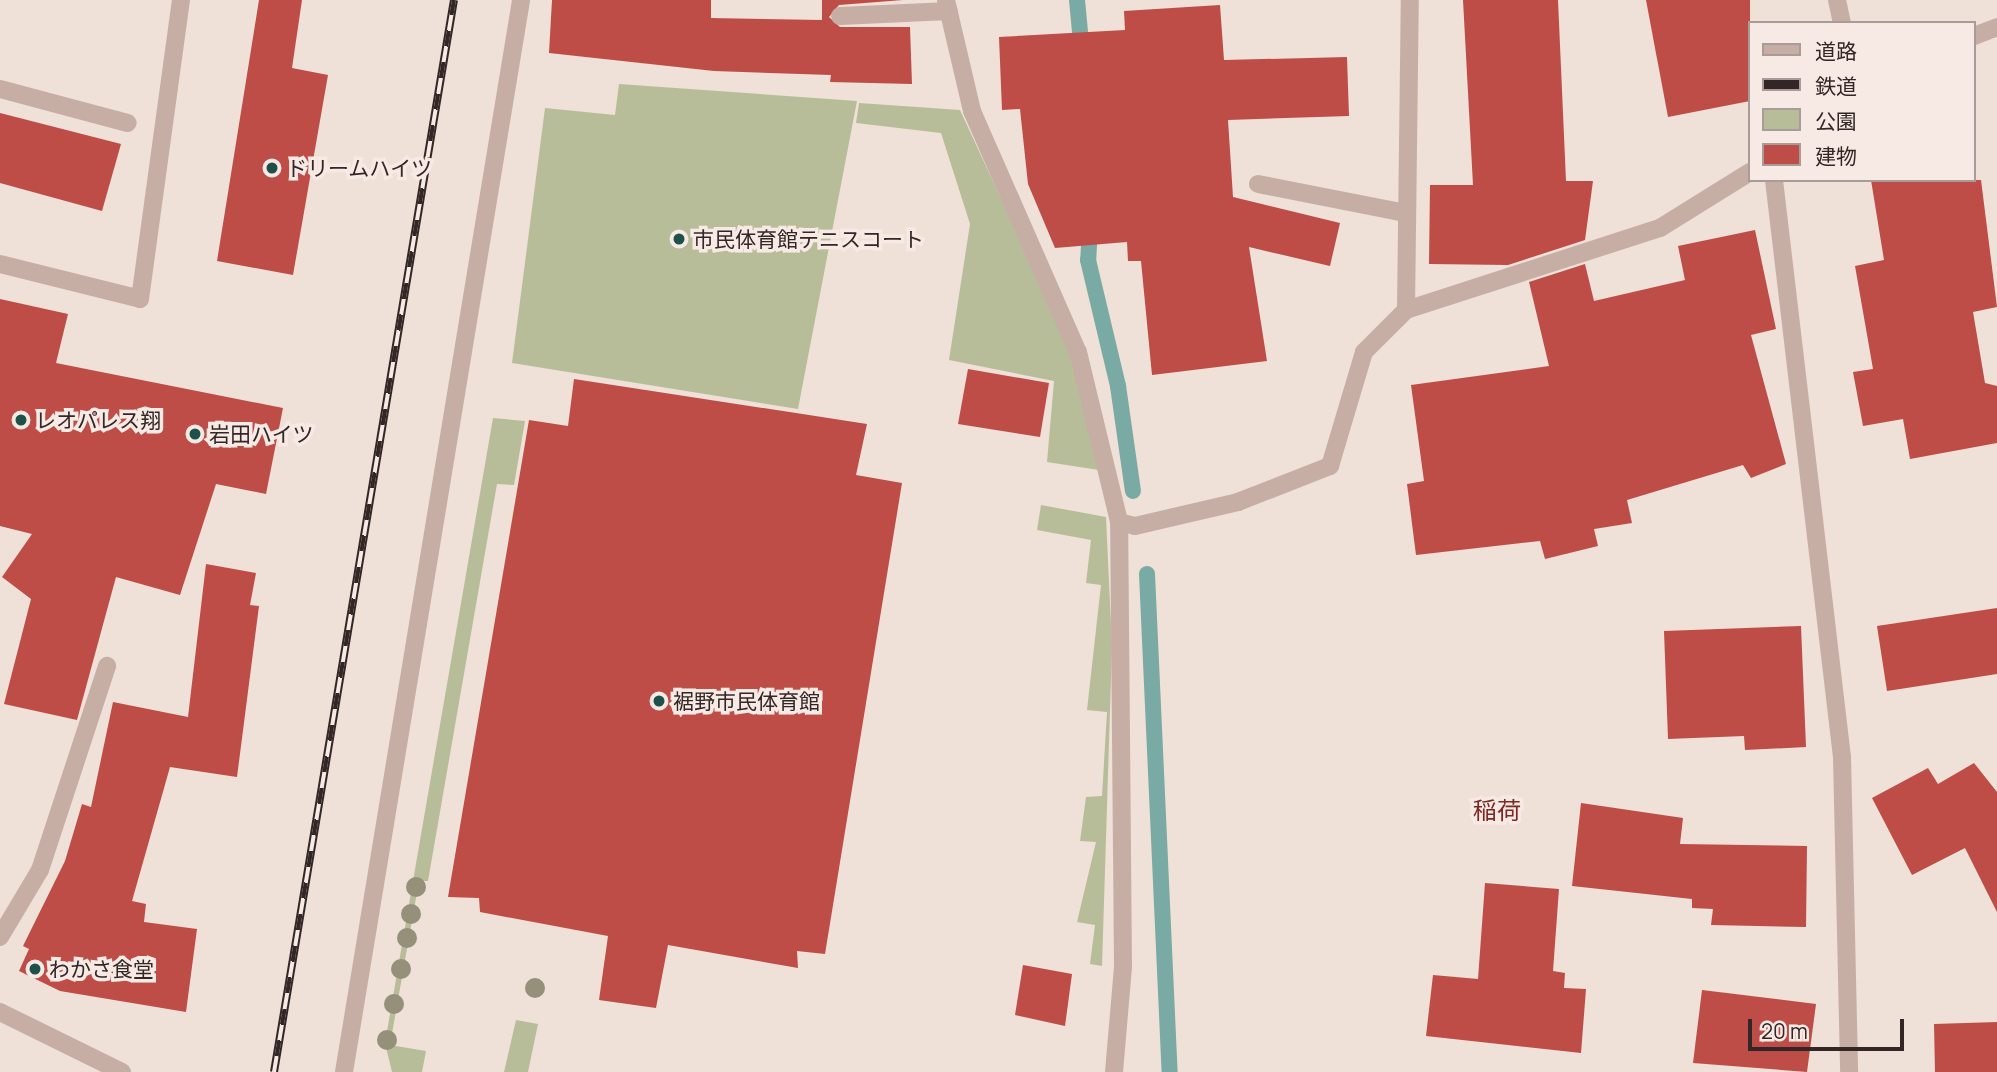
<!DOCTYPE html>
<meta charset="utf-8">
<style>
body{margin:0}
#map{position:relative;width:1997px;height:1072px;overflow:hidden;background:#efe0d8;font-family:Manrope,"Noto Sans JP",sans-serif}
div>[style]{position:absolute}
.green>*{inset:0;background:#b8bd99}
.stream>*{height:16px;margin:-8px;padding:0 8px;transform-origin:8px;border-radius:8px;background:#79aaa3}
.building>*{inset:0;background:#be4c47}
.service>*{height:18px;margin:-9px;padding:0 9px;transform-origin:9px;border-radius:9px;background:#c6aea5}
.minor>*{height:18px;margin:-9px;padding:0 9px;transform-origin:9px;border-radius:9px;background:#c6aea5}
.tertiary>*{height:18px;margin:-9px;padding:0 9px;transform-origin:9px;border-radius:9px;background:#c6aea5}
.rail>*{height:8px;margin-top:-4px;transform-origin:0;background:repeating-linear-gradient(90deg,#f7eae4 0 16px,#322726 0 32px);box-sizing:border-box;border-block:2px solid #322726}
.trees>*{width:20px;height:20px;margin:-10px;border-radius:50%;background:#949079}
.dots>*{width:19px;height:19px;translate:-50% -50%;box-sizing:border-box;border:4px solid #f7eae4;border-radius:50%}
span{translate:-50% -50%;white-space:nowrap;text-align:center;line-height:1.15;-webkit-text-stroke:7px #f7eae4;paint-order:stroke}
.poi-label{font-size:21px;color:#322726}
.left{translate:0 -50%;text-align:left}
.quarter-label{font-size:24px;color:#7c2824}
.legend{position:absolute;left:1748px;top:21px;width:228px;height:161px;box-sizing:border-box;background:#f7eae4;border:2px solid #a89c98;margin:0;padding:9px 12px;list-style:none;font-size:21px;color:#322726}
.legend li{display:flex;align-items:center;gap:14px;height:35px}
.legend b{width:35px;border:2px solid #a89c98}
.scale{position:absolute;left:1748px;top:1019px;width:156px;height:32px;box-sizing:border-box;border:4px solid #322726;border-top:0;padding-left:9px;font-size:21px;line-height:24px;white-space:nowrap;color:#322726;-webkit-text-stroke:5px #f7eae4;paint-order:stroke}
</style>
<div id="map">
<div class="green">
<div style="clip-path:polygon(619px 84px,857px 101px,798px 409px,512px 363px,545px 108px,615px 115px)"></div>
<div style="clip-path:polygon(859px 103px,960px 110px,1073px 354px,1099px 470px,1047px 462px,1054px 381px,949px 360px,970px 224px,941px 133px,856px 123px)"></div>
<div style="clip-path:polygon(493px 418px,525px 421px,514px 485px,497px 484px,428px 881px,419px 881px,390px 1045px,426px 1051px,422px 1072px,392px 1072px,385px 1043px)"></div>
<div style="clip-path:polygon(1041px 505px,1106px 517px,1112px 646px,1102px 966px,1090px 964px,1095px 925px,1077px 922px,1096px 842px,1080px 841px,1086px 797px,1102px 796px,1107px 712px,1087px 710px,1101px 585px,1086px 583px,1091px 540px,1037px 530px)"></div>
<div style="clip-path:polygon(516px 1020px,538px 1024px,528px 1072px,504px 1072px)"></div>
</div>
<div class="stream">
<div style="left:1077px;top:0;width:53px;rotate:84.6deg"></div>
<div style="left:1090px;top:226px;width:34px;rotate:93deg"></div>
<div style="left:1088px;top:260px;width:130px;rotate:76.6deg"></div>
<div style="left:1118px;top:386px;width:106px;rotate:81.9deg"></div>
<div style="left:1147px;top:574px;width:499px;rotate:87.4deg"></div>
</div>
<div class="building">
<div style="clip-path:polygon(259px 0,302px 0,292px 68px,328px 75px,293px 275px,217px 261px)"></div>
<div style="clip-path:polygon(552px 0,711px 0,711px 18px,822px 20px,822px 0,903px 0,839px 5px,829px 17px,840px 27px,910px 27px,912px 84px,830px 82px,831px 75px,714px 71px,549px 53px)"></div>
<div style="clip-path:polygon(1463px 0,1558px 0,1566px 181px,1593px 181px,1585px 240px,1508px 265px,1429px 264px,1430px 185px,1473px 185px)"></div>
<div style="clip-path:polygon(1646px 0,1750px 0,1750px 101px,1668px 117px)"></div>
<div style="clip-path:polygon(1220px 5px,1224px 60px,1347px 57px,1349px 116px,1228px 120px,1233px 197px,1340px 223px,1330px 266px,1249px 247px,1267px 361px,1152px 375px,1141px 261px,1128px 261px,1127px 242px,1055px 248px,1028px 184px,1020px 109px,1002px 110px,999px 37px,1125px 30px,1124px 11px)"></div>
<div style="clip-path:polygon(0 113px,121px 144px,102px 211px,0 183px)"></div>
<div style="clip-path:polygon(1871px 180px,1981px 180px,1997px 307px,1973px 312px,1985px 383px,1997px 386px,1997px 443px,1910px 459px,1903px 419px,1863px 426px,1853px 372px,1873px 369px,1855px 266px,1884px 260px)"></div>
<div style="clip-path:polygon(1755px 230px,1776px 329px,1751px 335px,1786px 464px,1751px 478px,1743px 465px,1627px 500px,1632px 523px,1594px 529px,1598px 546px,1545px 559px,1540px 541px,1416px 555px,1407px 484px,1424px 481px,1411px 385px,1549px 366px,1529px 282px,1585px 264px,1594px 301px,1685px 280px,1678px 246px)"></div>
<div style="clip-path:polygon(0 299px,68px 314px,56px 363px,283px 408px,266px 494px,216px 484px,180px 595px,116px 577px,77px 720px,4px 704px,31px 599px,2px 577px,32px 534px,0 526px)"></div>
<div style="clip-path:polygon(968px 369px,1049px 383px,1040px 437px,958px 424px)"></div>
<div style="clip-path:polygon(574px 379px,867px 424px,856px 475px,902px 483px,825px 954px,797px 951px,798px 968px,668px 945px,656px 1008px,599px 1000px,608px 936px,480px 912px,479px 898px,448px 897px,529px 420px,568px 426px)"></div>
<div style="clip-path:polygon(206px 564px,256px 573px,250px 605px,259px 606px,237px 777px,170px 767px,132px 901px,146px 904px,144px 922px,197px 929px,186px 1012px,60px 991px,19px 971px,29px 949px,23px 946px,65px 861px,82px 804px,91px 807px,113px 702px,188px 717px)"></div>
<div style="clip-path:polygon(1997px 608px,1997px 674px,1887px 691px,1877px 626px)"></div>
<div style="clip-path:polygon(1801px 626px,1806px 747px,1745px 750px,1744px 736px,1668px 739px,1664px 631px)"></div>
<div style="clip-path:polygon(1974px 763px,1997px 792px,1997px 912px,1965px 848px,1912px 875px,1872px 798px,1928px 768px,1938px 784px)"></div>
<div style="clip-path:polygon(1581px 803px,1683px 818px,1680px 844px,1807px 846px,1806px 927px,1711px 925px,1713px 909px,1692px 908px,1692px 899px,1572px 886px)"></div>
<div style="clip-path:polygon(1485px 883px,1559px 889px,1553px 971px,1565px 973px,1564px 988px,1586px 989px,1581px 1053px,1426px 1036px,1433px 975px,1478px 979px)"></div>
<div style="clip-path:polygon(1023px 965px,1072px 974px,1065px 1026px,1015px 1015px)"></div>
<div style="clip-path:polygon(1702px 990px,1816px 1004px,1807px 1072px,1693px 1063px)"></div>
<div style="clip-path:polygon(1997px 1022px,1997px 1072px,1935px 1072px,1934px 1024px)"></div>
</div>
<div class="service">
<div style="left:0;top:89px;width:132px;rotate:14.9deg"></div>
</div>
<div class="minor">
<div style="left:946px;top:0;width:114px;rotate:76.8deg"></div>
<div style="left:972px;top:111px;width:263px;rotate:66.3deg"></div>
<div style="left:1078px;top:352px;width:175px;rotate:76.4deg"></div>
<div style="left:1837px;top:0;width:24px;rotate:78deg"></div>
<div style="left:840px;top:16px;width:109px;rotate:-2.6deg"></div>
<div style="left:1974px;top:36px;width:25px;rotate:-21deg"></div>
<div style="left:1774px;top:180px;width:581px;rotate:83.28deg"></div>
<div style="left:1842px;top:757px;width:315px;rotate:88.7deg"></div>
<div style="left:1258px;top:184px;width:151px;rotate:11.1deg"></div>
<div style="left:0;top:264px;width:144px;rotate:14deg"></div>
<div style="left:140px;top:299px;width:302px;rotate:-82.2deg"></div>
<div style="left:1406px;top:310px;width:310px;rotate:-89.3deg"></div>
<div style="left:0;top:937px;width:78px;rotate:-59.2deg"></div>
<div style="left:40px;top:870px;width:215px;rotate:-71.8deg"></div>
<div style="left:1114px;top:1072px;width:106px;rotate:-85.1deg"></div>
<div style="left:1123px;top:966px;width:444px;rotate:-90.5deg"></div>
<div style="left:1119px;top:522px;width:16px;rotate:14deg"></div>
<div style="left:1135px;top:526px;width:106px;rotate:-13.1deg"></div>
<div style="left:1238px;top:502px;width:99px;rotate:-21.4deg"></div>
<div style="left:1330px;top:466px;width:119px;rotate:-73.4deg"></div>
<div style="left:1364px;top:352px;width:59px;rotate:-45deg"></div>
<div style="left:1406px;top:310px;width:267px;rotate:-17.9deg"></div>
<div style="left:1660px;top:228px;width:106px;rotate:-31.9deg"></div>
</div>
<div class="tertiary">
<div style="left:0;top:1012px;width:136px;rotate:26.2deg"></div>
<div style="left:344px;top:1072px;width:1087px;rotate:-80.62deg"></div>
</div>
<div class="rail">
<div style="left:274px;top:1072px;width:1087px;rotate:-80.47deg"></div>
</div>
<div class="trees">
<div style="left:416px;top:887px"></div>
<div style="left:411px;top:914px"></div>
<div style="left:407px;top:938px"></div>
<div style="left:401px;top:969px"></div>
<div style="left:535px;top:988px"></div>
<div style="left:394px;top:1004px"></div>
<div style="left:387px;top:1040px"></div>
</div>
<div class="dots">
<div style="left:272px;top:168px;background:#1e514a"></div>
<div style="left:679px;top:239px;background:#1e514a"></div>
<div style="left:21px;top:420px;background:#1e514a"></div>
<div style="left:195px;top:434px;background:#1e514a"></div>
<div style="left:659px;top:701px;background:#1e514a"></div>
<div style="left:35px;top:969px;background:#1e514a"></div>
</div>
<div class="poi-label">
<span class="left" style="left:286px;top:168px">ドリームハイツ</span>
<span class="left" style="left:693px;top:239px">市民体育館テニスコート</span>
<span class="left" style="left:35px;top:420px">レオパレス翔</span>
<span class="left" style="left:209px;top:434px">岩田ハイツ</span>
<span class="left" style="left:673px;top:701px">裾野市民体育館</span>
<span class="left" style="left:49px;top:969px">わかさ食堂</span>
</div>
<div class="quarter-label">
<span style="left:1497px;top:810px">稲荷</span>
</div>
<ul class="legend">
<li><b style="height:9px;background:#c6aea5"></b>道路</li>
<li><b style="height:9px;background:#322726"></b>鉄道</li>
<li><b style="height:19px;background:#b8bd99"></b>公園</li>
<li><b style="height:19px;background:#be4c47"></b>建物</li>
</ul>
<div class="scale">20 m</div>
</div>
